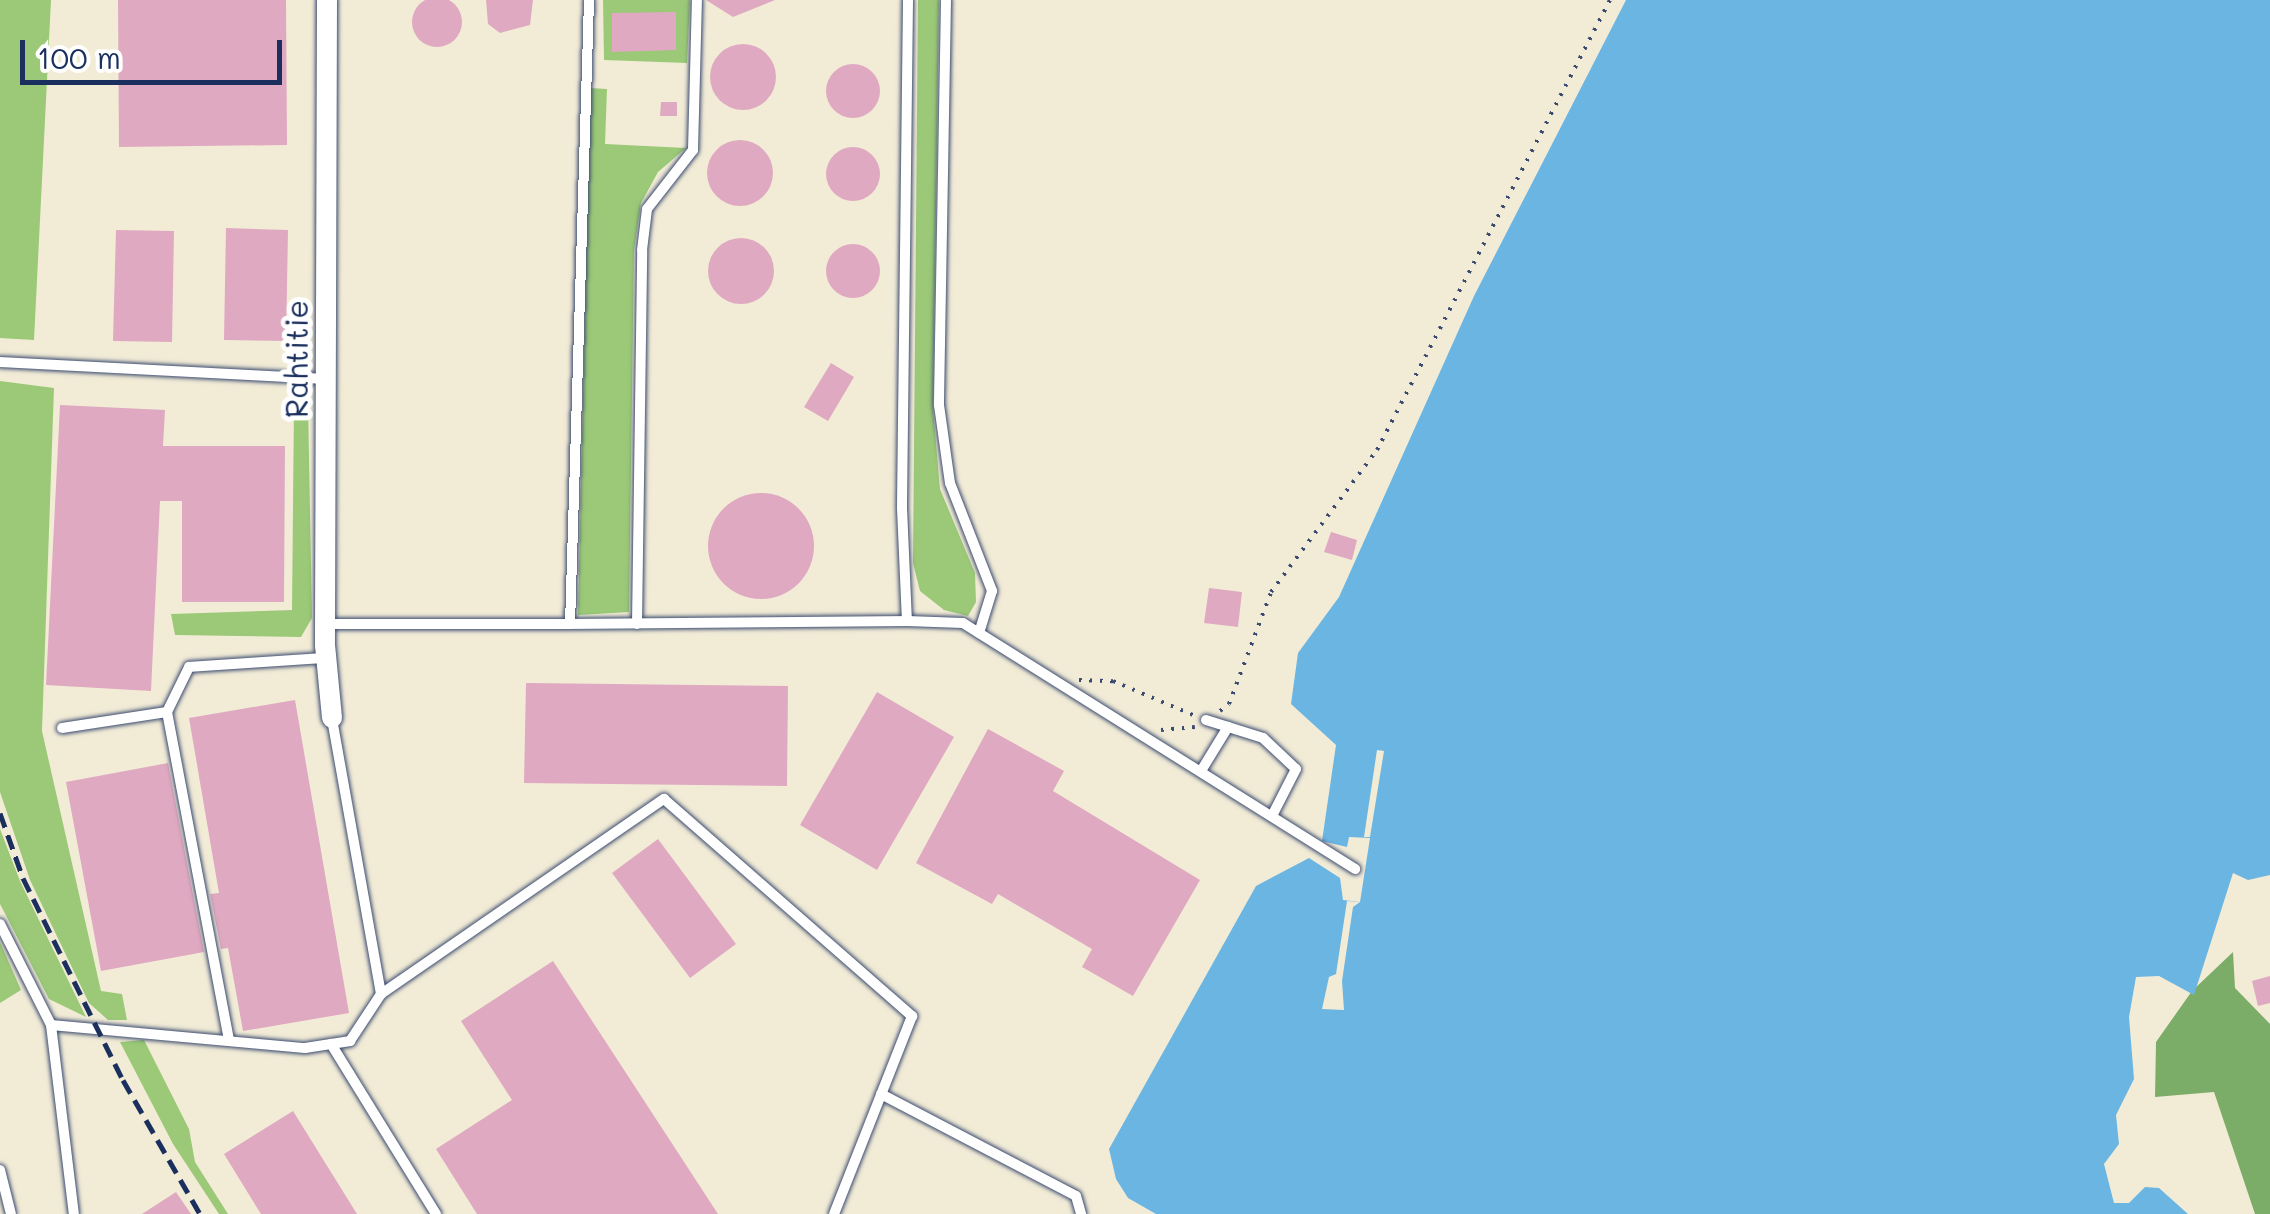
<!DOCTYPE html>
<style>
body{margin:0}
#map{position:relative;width:2270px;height:1214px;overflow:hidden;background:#f2ecd7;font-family:Mali,sans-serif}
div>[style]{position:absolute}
.green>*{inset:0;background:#9bc977}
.forest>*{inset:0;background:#7cad68}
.water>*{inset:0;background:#6bb5e3}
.pier>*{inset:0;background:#f2ecd7}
.building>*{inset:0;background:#dfa9c1}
.round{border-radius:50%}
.path>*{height:4px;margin-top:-2px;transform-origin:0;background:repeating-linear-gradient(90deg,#3b4b70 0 2.5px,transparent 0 10.5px)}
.roads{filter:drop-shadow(0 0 2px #3b4b70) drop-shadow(0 0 2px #3b4b70)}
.service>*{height:10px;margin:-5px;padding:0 5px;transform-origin:5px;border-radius:5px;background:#fff}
.minor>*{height:20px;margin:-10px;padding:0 10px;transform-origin:10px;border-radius:10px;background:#fff}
.rail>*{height:5px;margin-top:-2.5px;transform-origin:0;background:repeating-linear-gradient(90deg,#1b2f5e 0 15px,transparent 0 23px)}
span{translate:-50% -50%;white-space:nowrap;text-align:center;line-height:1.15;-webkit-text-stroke:10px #fff;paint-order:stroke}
.street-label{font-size:30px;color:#1b2f5e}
.scale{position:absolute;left:20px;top:40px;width:262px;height:45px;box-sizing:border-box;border:5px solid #1b2f5e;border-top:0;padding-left:12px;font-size:30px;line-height:35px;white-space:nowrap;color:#1b2f5e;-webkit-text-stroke:8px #fff;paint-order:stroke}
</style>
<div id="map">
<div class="green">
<div style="clip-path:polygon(0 0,51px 0,34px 340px,0 338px)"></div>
<div style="clip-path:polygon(603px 0,690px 0,687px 63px,604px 60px)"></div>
<div style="clip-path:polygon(918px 0,939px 0,933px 409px,940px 489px,975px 573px,976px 602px,968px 616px,944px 610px,920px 591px,913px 563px)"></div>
<div style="clip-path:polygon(590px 88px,607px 89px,605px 144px,686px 148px,658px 172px,641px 203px,634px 250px,629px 612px,578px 615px)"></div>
<div style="clip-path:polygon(0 381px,54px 388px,42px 731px,101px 991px,122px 994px,127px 1020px,108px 1020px,89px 1003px,30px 880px,0 792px)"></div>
<div style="clip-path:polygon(294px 403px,308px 404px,312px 618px,301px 637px,175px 635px,171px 614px,292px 610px)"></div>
<div style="clip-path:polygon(0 829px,20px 881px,86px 1017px,49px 999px,0 904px)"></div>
<div style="clip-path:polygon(0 942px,21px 990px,0 1003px)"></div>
<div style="clip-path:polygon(144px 1040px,189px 1129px,195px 1162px,228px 1214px,219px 1214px,173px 1144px,120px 1042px)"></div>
</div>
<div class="forest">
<div style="clip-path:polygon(2233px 952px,2235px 988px,2270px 1024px,2270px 1214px,2255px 1214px,2214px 1092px,2155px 1097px,2156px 1042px,2192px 991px)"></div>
</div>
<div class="water">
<div style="clip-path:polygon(1626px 0,2270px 0,2270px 875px,2248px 880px,2233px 873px,2194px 995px,2159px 976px,2136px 977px,2129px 1017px,2134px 1079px,2116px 1115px,2119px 1144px,2104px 1164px,2114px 1203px,2129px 1203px,2145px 1187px,2159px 1188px,2188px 1214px,1156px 1214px,1128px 1198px,1116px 1179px,1109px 1149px,1256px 886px,1309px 858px,1340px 878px,1343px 900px,1360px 902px,1370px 838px,1349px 837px,1347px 847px,1322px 841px,1336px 745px,1291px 704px,1298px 653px,1339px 597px,1474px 296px)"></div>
</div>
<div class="pier">
<div style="clip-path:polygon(1377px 750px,1384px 751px,1370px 837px,1364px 837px)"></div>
<div style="clip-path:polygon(1347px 901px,1360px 902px,1353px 907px,1342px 981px,1344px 1010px,1322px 1009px,1329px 977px,1336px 974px)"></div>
</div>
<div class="building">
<div class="round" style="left:412px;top:-3px;width:50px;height:50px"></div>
<div style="clip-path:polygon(118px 0,286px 0,287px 145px,119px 147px)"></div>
<div style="clip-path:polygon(486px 0,533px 0,530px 25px,500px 33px,488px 24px)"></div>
<div style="clip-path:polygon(706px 0,775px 0,733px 17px)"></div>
<div style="clip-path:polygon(676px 12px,676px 50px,612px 52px,612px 13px)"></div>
<div class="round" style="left:710px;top:44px;width:66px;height:66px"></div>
<div class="round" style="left:826px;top:64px;width:54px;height:54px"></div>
<div style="clip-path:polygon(661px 102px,677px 102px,677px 116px,660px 116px)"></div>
<div class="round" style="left:707px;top:140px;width:66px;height:66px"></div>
<div class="round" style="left:826px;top:147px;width:54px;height:54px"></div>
<div style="clip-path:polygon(226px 228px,288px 230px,286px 341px,224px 340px)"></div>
<div style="clip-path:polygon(116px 230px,174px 231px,172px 342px,113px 341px)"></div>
<div class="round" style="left:708px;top:238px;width:66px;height:66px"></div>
<div class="round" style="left:826px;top:244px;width:54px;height:54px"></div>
<div style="clip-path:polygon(831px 363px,854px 377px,828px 421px,804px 407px)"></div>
<div style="clip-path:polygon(60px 405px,165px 410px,163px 446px,285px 446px,284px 602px,182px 602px,182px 501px,160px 501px,151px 691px,46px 685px)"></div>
<div class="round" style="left:708px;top:493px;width:106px;height:106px"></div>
<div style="clip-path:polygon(1331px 532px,1357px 540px,1352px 560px,1324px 552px)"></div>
<div style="clip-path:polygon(1209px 588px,1242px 592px,1238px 627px,1204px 623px)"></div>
<div style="clip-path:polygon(526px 683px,788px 686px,787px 786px,524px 783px)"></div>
<div style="clip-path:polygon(877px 692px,954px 737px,877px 870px,800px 825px)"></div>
<div style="clip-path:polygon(295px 700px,349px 1013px,243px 1031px,228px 948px,221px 949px,210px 894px,219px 893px,189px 718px)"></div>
<div style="clip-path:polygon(988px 729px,1064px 771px,1053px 791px,1200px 880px,1133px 996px,1082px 967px,1092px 949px,998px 894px,992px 904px,916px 863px)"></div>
<div style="clip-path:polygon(168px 763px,204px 952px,101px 971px,66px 782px)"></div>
<div style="clip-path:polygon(658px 839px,736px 944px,690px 978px,612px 873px)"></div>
<div style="clip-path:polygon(553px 961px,718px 1214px,477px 1214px,436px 1149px,512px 1100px,461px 1021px)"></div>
<div style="clip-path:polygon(2270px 976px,2270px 1003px,2258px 1006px,2252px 981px)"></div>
<div style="clip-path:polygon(293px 1111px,357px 1214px,261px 1214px,224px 1154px)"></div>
<div style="clip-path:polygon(176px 1192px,191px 1214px,142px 1214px)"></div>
</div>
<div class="path">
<div style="left:1079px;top:680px;width:34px;rotate:2deg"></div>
<div style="left:1113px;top:681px;width:87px;rotate:23deg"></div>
<div style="left:1220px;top:711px;width:11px;rotate:-38deg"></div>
<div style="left:1229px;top:704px;width:120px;rotate:-69.4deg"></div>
<div style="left:1271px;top:592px;width:177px;rotate:-53.3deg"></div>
<div style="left:1377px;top:450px;width:507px;rotate:-62.63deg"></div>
<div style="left:1161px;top:730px;width:34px;rotate:-5deg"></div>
</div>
<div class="roads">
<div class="service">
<div style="left:589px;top:0;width:624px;rotate:91.74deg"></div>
<div style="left:570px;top:624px;width:337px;rotate:-0.5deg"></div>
<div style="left:908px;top:0;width:508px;rotate:90.68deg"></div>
<div style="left:902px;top:508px;width:113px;rotate:87.5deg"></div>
<div style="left:907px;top:621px;width:56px;rotate:2deg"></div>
<div style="left:963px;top:623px;width:463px;rotate:32.1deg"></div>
<div style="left:946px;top:0;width:405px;rotate:91deg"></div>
<div style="left:939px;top:405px;width:79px;rotate:82deg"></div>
<div style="left:950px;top:483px;width:116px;rotate:68.7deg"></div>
<div style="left:992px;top:591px;width:44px;rotate:107.2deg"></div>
<div style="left:0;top:362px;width:326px;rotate:3deg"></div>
<div style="left:326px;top:624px;width:244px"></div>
<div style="left:637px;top:624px;width:374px;rotate:-89.2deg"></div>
<div style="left:642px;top:250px;width:41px;rotate:-83deg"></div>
<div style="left:647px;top:209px;width:75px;rotate:-52.1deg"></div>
<div style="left:693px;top:150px;width:150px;rotate:-88.5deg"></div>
<div style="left:1206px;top:720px;width:60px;rotate:17.5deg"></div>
<div style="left:1263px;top:738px;width:45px;rotate:43.2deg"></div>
<div style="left:1296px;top:769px;width:53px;rotate:117.1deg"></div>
<div style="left:62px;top:728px;width:106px;rotate:-8.7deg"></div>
<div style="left:1201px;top:771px;width:52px;rotate:-58.5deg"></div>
<div style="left:0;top:924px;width:113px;rotate:63.2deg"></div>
<div style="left:51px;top:1025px;width:190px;rotate:83.1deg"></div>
<div style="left:381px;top:994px;width:344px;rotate:-34.6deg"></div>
<div style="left:664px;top:799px;width:330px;rotate:41.2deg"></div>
<div style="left:912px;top:1016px;width:213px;rotate:111.5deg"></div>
<div style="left:51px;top:1025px;width:255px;rotate:5.2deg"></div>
<div style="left:305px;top:1048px;width:46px;rotate:-8.8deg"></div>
<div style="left:350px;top:1041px;width:56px;rotate:-56.6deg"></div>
<div style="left:381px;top:994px;width:280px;rotate:-100.1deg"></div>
<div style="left:229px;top:1040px;width:334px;rotate:-100.7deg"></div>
<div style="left:167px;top:712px;width:50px;rotate:-63.9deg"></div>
<div style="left:189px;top:667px;width:137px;rotate:-3.8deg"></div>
<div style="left:331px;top:1044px;width:200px;rotate:58.3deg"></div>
<div style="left:881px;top:1094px;width:220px;rotate:27.6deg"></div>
<div style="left:1076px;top:1196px;width:19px;rotate:74deg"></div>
<div style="left:0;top:1170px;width:45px;rotate:76deg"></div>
</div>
<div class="minor">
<div style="left:327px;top:0;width:645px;rotate:90.18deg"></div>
<div style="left:325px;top:645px;width:73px;rotate:84.5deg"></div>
</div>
</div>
<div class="rail">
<div style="left:0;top:813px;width:69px;rotate:70.5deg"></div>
<div style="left:23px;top:878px;width:225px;rotate:63.7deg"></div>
<div style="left:123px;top:1080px;width:155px;rotate:60.1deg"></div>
</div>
<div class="street-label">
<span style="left:296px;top:359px;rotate:-90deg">Rahtitie</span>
</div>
<div class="scale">100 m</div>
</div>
